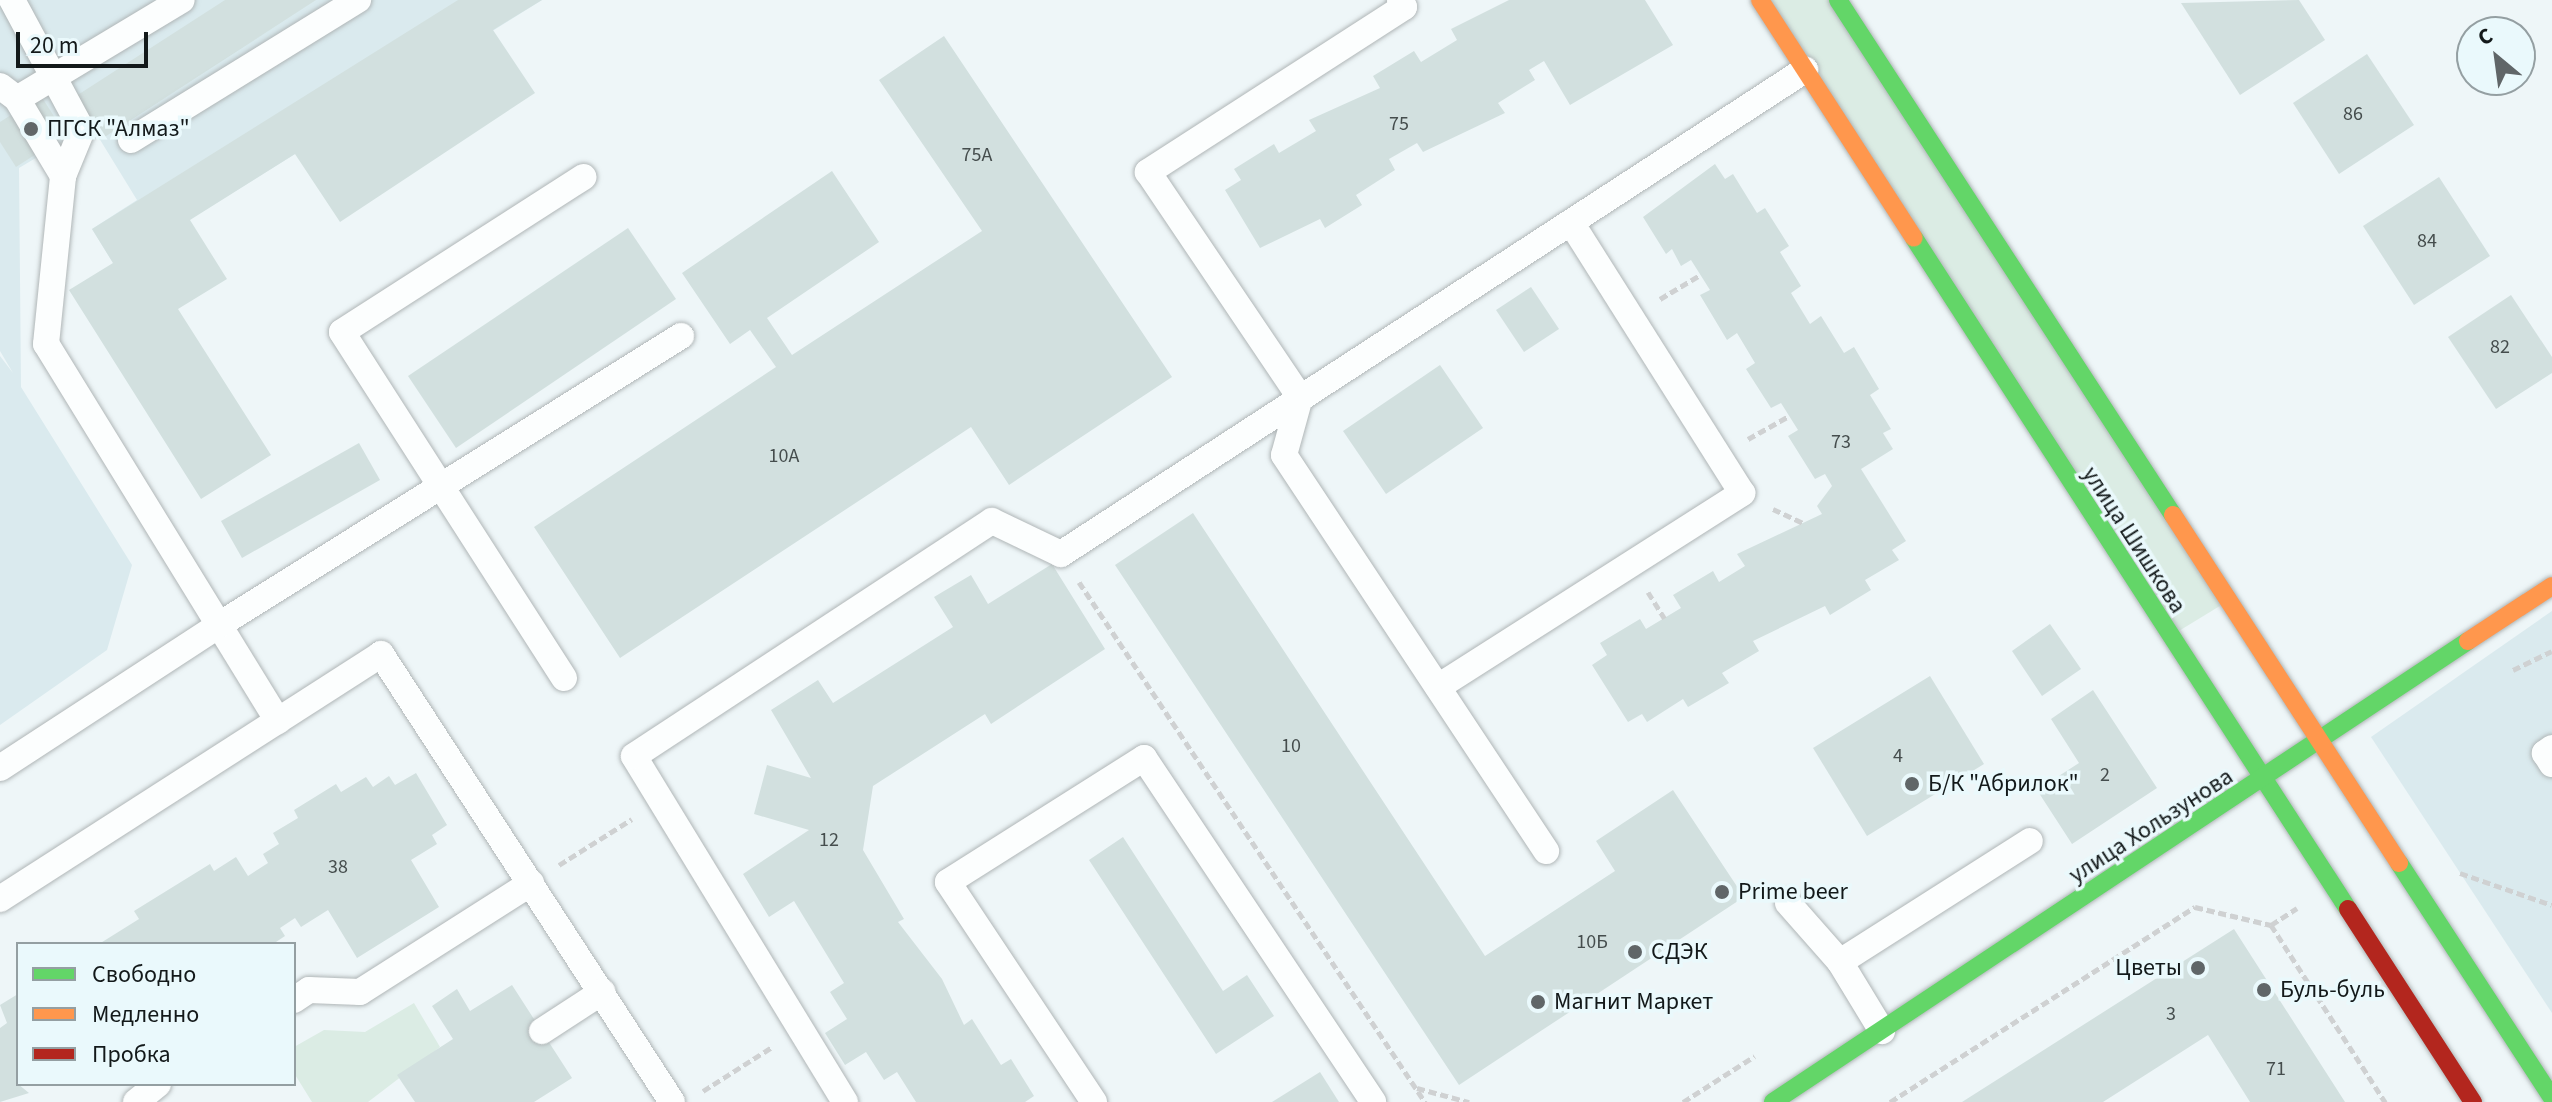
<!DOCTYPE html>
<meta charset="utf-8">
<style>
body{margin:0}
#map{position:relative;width:2552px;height:1102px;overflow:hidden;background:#eef6f8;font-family:"Source Sans 3",sans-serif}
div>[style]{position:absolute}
.built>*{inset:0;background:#daeaee}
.green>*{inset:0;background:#dbece4}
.building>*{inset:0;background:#d2e0df}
.path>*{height:5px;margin-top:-2.5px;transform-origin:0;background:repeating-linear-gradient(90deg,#cfd1d2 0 8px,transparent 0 12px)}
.roads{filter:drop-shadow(0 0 2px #b0b6b7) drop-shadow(0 0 2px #b0b6b7)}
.lane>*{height:26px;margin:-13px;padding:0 13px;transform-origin:13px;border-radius:13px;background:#fcfefe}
.fast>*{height:18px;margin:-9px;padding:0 9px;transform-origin:9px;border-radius:9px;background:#63d668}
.slow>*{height:18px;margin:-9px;padding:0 9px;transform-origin:9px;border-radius:9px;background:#ff974d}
.jam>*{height:18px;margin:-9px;padding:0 9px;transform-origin:9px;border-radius:9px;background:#b3261e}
.dots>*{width:22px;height:22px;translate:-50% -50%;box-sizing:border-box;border:4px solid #eaf9fc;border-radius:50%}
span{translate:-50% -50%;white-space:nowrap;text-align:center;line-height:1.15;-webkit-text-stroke:7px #eaf9fc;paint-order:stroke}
.number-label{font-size:20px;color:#454d4d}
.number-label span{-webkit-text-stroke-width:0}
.poi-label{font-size:24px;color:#13191a}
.left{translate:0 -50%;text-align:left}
.right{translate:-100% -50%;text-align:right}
.street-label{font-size:24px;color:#13191a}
.legend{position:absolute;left:16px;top:942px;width:280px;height:144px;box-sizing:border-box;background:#eaf9fc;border:2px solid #949fa2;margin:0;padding:10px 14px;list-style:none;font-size:24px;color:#13191a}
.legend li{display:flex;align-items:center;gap:16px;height:40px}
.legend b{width:40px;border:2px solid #949fa2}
.north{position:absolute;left:2456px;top:16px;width:80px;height:80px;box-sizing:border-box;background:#eaf9fc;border:2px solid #949fa2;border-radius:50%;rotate:331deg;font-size:22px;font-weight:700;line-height:32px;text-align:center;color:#13191a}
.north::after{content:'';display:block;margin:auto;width:28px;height:36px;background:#606668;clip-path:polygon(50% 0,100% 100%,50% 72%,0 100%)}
.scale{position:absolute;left:16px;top:32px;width:132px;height:36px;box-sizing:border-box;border:4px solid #13191a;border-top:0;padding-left:10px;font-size:24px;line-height:28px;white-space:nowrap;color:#13191a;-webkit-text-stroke:6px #eaf9fc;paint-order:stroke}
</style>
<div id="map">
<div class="built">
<div style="clip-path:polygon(0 0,542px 0,115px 266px,92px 229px,137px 200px,91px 125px,19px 168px,21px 387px,132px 565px,107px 650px,0 725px,0 356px,13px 373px,0 351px)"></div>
<div style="clip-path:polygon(2552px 611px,2552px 1013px,2371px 737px)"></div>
</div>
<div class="green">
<div style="clip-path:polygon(1760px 0,1838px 0,2228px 601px,2169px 637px)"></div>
<div style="clip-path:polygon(414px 1003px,440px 1047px,368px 1102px,312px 1102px,294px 1073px,294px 1047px,324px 1030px,365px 1032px)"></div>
</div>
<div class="building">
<div style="clip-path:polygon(225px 0,316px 0,100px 140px,73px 98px)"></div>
<div style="clip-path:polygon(458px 0,542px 0,493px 30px,535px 93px,340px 222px,295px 154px,190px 220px,227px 279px,178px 309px,271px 455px,201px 499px,69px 290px,113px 263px,92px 229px)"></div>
<div style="clip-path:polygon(1509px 0,1645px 0,1673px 45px,1570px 105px,1544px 61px,1529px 70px,1535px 80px,1498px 103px,1505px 113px,1423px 152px,1417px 143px,1389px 159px,1395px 170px,1356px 195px,1362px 205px,1325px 228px,1320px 219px,1260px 248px,1225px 190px,1241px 180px,1234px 169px,1274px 144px,1279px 153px,1316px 131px,1309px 120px,1380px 88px,1373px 76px,1414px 51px,1421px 62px,1457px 40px,1451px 29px)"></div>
<div style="clip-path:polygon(2299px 0,2325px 40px,2240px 95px,2181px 3px)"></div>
<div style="clip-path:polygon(944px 36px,1172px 377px,1009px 485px,971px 427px,620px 658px,534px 527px,776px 367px,750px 330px,730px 344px,682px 273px,832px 171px,879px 242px,767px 318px,792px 355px,982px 231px,879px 80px)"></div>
<div style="clip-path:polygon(2367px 54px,2414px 125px,2339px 174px,2293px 103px)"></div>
<div style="clip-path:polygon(41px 96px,66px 135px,16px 167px,0 142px,0 122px)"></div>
<div style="clip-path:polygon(1715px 164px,1725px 179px,1733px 174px,1757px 213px,1765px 208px,1789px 246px,1780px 252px,1801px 286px,1791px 293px,1810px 324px,1821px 316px,1844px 353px,1854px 347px,1879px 389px,1870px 395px,1891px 429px,1883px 433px,1893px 449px,1861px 469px,1906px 541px,1892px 550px,1899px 560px,1865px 580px,1871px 590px,1830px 615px,1825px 606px,1753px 641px,1759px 651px,1722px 673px,1729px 683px,1688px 707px,1683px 699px,1647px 722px,1642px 714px,1628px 722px,1592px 665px,1607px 655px,1600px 643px,1640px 619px,1646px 629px,1681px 608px,1673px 595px,1713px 571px,1719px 582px,1745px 566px,1737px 554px,1822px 514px,1817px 506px,1832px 486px,1825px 474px,1815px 479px,1788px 436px,1798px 430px,1781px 403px,1771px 408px,1746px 369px,1755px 363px,1737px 333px,1727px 340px,1700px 295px,1710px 290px,1691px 260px,1681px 266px,1672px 249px,1666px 254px,1643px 217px)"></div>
<div style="clip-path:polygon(2439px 177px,2490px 256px,2414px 305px,2363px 226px)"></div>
<div style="clip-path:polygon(628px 228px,676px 299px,456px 448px,408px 376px)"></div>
<div style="clip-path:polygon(1531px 287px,1559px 329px,1524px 352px,1496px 310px)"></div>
<div style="clip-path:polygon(2511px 295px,2552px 357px,2552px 373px,2496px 409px,2448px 337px)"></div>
<div style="clip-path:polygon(1440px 365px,1483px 428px,1386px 494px,1343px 431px)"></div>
<div style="clip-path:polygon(359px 443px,380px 480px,242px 558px,221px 521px)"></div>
<div style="clip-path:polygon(1193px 513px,1485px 956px,1615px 871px,1596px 841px,1673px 790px,1744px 897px,1459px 1085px,1115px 565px)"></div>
<div style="clip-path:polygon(1052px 564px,1105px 649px,991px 724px,985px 714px,873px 786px,863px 850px,904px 919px,898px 922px,942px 979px,964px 1025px,972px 1019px,1001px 1065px,1011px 1059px,1034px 1096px,1025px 1102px,916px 1102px,897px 1072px,884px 1080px,866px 1052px,845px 1065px,825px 1033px,847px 1019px,830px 992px,844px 983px,794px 901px,769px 917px,743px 874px,809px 830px,754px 814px,767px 765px,811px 778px,771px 710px,818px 680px,833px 703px,953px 627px,934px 597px,971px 575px,988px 604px)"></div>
<div style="clip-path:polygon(2050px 624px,2081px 669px,2042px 696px,2012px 651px)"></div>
<div style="clip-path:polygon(1930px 676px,1984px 764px,1867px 836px,1813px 748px)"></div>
<div style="clip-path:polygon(2093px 690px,2157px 788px,2072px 844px,2037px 790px,2079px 763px,2051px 719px)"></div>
<div style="clip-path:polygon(416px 773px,447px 825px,432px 835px,437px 844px,411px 860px,439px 907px,357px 958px,328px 910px,301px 927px,295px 918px,280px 928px,285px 936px,273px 944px,99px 944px,139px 919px,134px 911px,210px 864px,214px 871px,236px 857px,248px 876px,268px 863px,263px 854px,279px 844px,273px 833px,298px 818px,294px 810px,336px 784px,341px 792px,366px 777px,373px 787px,389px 776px,395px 785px)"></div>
<div style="clip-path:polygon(1123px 837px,1223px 991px,1247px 975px,1274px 1016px,1216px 1054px,1089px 860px)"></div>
<div style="clip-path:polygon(2234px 929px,2345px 1102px,2250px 1102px,2208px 1035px,2103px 1102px,1962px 1102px)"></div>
<div style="clip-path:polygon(512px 985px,572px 1078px,534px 1102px,415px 1102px,397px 1075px,453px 1039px,432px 1006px,457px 989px,470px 1011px)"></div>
<div style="clip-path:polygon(18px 994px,18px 1084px,29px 1093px,0 1102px,0 1028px,7px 1023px,0 1005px)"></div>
<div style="clip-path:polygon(1320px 1072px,1339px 1102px,1272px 1102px)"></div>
</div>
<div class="path">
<div style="left:1660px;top:299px;width:47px;rotate:-31deg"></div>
<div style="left:1748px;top:439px;width:47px;rotate:-29.3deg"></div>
<div style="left:1773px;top:509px;width:35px;rotate:25deg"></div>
<div style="left:1079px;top:582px;width:625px;rotate:56.36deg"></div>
<div style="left:1648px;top:592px;width:31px;rotate:58deg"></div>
<div style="left:2513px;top:670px;width:43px;rotate:-26deg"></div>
<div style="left:559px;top:865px;width:86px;rotate:-32.2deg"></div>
<div style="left:2460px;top:873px;width:97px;rotate:19.2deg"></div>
<div style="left:2271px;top:925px;width:31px;rotate:-33deg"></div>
<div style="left:1417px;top:1088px;width:54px;rotate:15.1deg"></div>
<div style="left:703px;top:1091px;width:82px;rotate:-32.5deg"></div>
<div style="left:1683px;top:1102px;width:85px;rotate:-32.6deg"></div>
<div style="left:1890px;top:1102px;width:362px;rotate:-32.6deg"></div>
<div style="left:2195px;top:907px;width:78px;rotate:13.3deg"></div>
<div style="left:2271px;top:925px;width:211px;rotate:57.2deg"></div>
</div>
<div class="roads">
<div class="lane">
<div style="left:1400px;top:0;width:8px;rotate:60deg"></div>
<div style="left:1404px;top:7px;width:305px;rotate:147.2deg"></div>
<div style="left:1148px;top:172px;width:272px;rotate:56deg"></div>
<div style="left:1300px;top:397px;width:60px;rotate:105.4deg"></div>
<div style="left:1284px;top:455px;width:475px;rotate:56.5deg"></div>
<div style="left:0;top:86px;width:21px;rotate:37deg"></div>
<div style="left:17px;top:99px;width:192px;rotate:-31deg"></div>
<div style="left:17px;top:99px;width:90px;rotate:59.1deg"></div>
<div style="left:131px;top:140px;width:267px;rotate:-31.7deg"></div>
<div style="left:564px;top:678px;width:411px;rotate:-122.7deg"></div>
<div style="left:342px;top:332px;width:287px;rotate:-32.7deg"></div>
<div style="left:1438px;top:687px;width:361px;rotate:-32.5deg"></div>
<div style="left:1742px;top:493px;width:320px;rotate:-122.3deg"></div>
<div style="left:278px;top:721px;width:113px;rotate:-121.6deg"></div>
<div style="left:219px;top:625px;width:545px;rotate:-32.03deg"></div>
<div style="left:2552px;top:748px;width:9px;rotate:144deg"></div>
<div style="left:2545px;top:753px;width:13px;rotate:58deg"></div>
<div style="left:0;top:768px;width:262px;rotate:-33.1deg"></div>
<div style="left:219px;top:625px;width:330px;rotate:-121.6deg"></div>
<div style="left:46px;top:344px;width:169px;rotate:-84.2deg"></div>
<div style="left:63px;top:176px;width:50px;rotate:-67.6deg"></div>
<div style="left:82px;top:130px;width:148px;rotate:-118.3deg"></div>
<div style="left:0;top:899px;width:453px;rotate:-32.7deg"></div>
<div style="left:381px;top:654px;width:534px;rotate:56.99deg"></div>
<div style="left:1788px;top:903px;width:79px;rotate:48.6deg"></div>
<div style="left:1840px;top:962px;width:81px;rotate:58.7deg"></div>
<div style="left:1840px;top:962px;width:225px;rotate:-32.5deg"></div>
<div style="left:294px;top:1000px;width:18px;rotate:-34deg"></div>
<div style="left:309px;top:990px;width:51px;rotate:2.2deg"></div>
<div style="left:360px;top:992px;width:203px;rotate:-32.5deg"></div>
<div style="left:542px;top:1031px;width:72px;rotate:-33deg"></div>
<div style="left:136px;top:1102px;width:28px;rotate:-39deg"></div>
<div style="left:845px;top:1102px;width:405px;rotate:-121.4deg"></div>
<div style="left:634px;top:756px;width:428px;rotate:-33.3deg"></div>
<div style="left:992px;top:521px;width:76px;rotate:25.6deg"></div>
<div style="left:1061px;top:554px;width:888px;rotate:-33.05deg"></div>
<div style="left:1094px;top:1102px;width:264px;rotate:-123.6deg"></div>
<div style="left:948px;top:882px;width:232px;rotate:-32.3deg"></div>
<div style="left:1144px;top:758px;width:413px;rotate:56.3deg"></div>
</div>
<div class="fast">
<div style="left:1838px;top:0;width:614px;rotate:56.96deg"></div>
<div style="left:1914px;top:238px;width:799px;rotate:57.11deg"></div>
<div style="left:2399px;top:863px;width:280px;rotate:56.9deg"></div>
<div style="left:1773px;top:1102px;width:834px;rotate:-33.56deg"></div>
</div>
<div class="slow">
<div style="left:1760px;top:0;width:283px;rotate:57.1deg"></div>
<div style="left:2173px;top:515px;width:415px;rotate:57deg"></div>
<div style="left:2468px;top:641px;width:100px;rotate:-33.2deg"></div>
</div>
<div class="jam">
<div style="left:2348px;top:909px;width:230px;rotate:57.1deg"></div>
</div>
</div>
<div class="dots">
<div style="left:31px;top:129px;background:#606668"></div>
<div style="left:1912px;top:784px;background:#606668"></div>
<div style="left:1722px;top:892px;background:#606668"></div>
<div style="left:1635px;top:952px;background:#606668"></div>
<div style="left:2198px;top:968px;background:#606668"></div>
<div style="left:2264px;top:990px;background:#606668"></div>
<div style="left:1538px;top:1002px;background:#606668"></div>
</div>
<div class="number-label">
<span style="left:2353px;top:114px">86</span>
<span style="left:1399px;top:124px">75</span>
<span style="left:977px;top:155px">75А</span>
<span style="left:2427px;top:241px">84</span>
<span style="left:2500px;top:347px">82</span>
<span style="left:1841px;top:442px">73</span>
<span style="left:784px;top:456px">10А</span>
<span style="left:1291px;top:746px">10</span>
<span style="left:1898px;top:756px">4</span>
<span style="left:2105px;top:775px">2</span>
<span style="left:829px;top:840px">12</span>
<span style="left:338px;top:867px">38</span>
<span style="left:1592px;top:942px">10Б</span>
<span style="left:2171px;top:1014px">3</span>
<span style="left:2276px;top:1069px">71</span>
</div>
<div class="poi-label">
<span class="left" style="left:47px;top:129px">ПГСК "Алмаз"</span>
<span class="left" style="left:1928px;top:784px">Б/К "Абрилок"</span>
<span class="left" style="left:1738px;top:892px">Prime beer</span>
<span class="left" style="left:1651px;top:952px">СДЭК</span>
<span class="right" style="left:2182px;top:968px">Цветы</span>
<span class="left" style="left:2280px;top:990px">Буль-буль</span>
<span class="left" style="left:1554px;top:1002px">Магнит Маркет</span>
</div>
<div class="street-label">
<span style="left:2134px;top:540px;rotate:57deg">улица Шишкова</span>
<span style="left:2151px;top:826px;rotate:-33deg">улица Хользунова</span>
</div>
<ul class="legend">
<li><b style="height:10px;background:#63d668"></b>Свободно</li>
<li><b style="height:10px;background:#ff974d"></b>Медленно</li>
<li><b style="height:10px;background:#b3261e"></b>Пробка</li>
</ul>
<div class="north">С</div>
<div class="scale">20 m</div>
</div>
